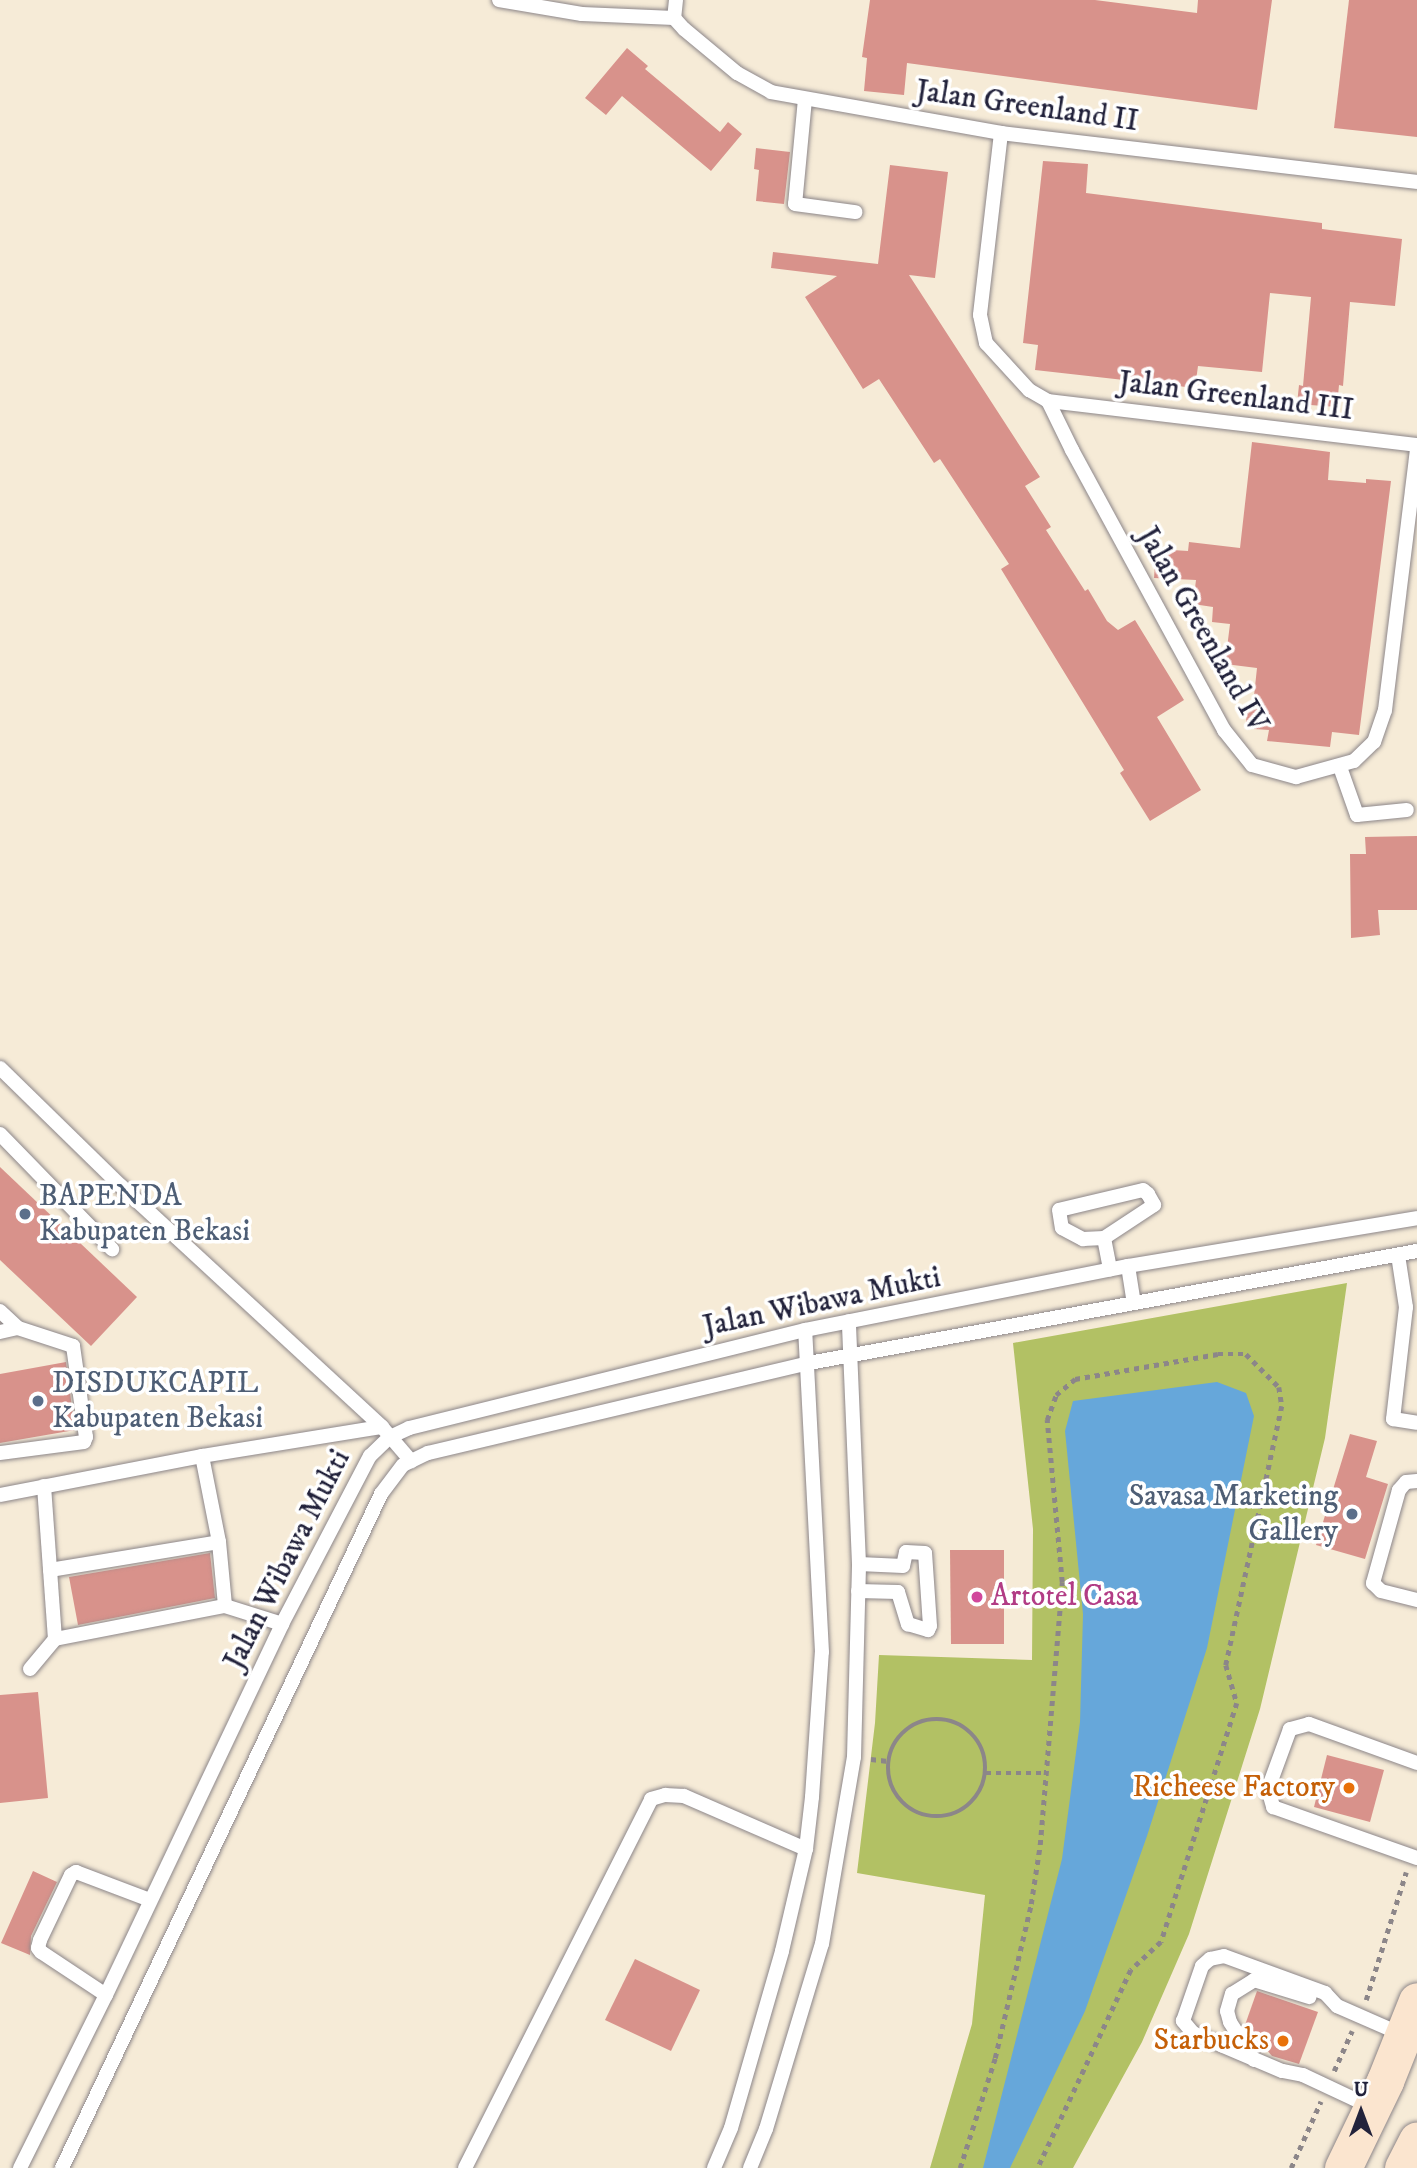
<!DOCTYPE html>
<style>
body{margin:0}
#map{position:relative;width:1417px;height:2168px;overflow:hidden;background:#f6ebd7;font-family:"IM FELL DW Pica",serif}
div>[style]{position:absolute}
.green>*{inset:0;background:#b2c164}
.water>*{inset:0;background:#66a7da}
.building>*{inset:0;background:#d8928b}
.path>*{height:4.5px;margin-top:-2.25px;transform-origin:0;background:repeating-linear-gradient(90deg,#8c8689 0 5px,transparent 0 10px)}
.path>.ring{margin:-2.25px;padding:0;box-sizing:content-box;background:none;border:4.5px solid #8c8689;border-radius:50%}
.roads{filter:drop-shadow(0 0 2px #8c8689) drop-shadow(0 0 2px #8c8689)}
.lane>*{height:14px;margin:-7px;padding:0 7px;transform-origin:7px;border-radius:7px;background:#fff}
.secondary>*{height:37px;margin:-18.5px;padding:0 18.5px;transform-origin:18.5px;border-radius:18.5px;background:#fbe5cf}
.dots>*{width:19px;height:19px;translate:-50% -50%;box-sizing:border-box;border:4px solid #fff;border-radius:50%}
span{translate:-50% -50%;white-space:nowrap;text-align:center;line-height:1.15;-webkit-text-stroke:7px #fff;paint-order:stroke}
.street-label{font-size:30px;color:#22223b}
.service-label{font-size:30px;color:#4e5e75}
.left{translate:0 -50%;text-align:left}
.right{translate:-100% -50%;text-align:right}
.hotel-label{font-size:30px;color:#b23c85}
.food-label{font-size:30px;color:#c56008}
.north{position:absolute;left:1326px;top:2077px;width:70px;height:70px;-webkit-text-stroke:5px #fff;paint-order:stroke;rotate:0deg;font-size:19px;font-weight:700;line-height:28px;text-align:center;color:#22223b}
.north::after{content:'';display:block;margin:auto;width:24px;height:32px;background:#22223b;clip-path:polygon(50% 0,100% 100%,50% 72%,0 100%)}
</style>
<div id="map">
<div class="green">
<div style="clip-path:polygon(1347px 1283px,1325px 1438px,1260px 1709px,1189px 1934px,1142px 2042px,1073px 2168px,930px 2168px,972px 2024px,985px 1895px,857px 1873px,875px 1723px,879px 1655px,1032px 1660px,1033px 1529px,1013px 1343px)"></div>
</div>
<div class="water">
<div style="clip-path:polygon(1217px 1382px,1246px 1393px,1254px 1416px,1207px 1648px,1147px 1836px,1085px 2011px,1010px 2168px,983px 2168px,1062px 1859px,1080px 1722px,1083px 1614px,1065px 1431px,1073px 1401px)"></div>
</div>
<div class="building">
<div style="clip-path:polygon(870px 0,1095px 0,1197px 13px,1198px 0,1272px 0,1257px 110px,907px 63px,904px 95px,864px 91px,867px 58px,862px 57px)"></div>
<div style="clip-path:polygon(1349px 0,1417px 0,1417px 137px,1334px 128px)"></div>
<div style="clip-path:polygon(627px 48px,648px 66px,645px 69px,720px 132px,728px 122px,742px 134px,711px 171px,622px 96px,606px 115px,585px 98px)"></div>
<div style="clip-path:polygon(756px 148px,790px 152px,784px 204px,756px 201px,759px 170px,754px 169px)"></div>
<div style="clip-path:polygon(1043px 161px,1088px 164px,1086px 193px,1322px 223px,1322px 229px,1402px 239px,1395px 306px,1350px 302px,1343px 386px,1339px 385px,1337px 407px,1297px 404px,1299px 385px,1303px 386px,1311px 297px,1270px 293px,1262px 372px,1198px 366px,1195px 388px,1035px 370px,1038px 345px,1023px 343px)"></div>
<div style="clip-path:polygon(890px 165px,948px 172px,935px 278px,909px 275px,1040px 477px,1025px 486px,1051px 527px,1046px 530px,1085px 591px,1088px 589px,1107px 621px,1118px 630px,1135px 620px,1184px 700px,1157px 717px,1201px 790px,1150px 821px,1120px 773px,1124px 770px,1001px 569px,1009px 564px,940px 459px,934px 463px,879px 379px,863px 389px,805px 297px,837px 276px,771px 268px,773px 252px,878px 264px)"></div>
<div style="clip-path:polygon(1252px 442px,1330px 452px,1328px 480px,1366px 483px,1366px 479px,1391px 481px,1359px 735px,1332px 732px,1330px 747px,1267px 741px,1269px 730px,1254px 729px,1254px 723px,1246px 723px,1247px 705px,1253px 705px,1257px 668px,1225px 664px,1230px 624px,1212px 622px,1213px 607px,1193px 604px,1196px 580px,1154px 578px,1156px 549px,1188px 551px,1189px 542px,1240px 548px)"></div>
<div style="clip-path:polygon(1417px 836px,1417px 910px,1378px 910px,1380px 935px,1351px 938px,1350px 854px,1366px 854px,1365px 837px)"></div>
<div style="clip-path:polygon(0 1167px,137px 1297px,91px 1346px,0 1260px)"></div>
<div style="clip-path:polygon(66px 1362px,75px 1430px,0 1443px,0 1374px)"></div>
<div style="clip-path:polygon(1350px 1434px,1377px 1441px,1366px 1477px,1388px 1484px,1365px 1559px,1316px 1545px)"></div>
<div style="clip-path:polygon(950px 1550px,1004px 1550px,1004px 1644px,951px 1644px)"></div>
<div style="clip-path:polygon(210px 1553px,215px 1598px,78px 1625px,69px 1577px)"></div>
<div style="clip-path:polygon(38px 1692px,48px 1798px,0 1803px,0 1695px)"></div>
<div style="clip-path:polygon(1327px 1755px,1384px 1770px,1370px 1822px,1314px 1807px)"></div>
<div style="clip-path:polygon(33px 1871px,57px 1882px,31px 1936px,30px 1955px,1px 1943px)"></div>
<div style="clip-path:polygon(635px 1959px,700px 1990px,671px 2051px,605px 2020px)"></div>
<div style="clip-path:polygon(1257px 1991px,1318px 2012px,1299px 2064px,1272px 2056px,1245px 2025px)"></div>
</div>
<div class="path">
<div class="ring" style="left:888px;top:1719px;width:93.5px;height:93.5px"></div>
<div style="left:871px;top:1759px;width:17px;rotate:7deg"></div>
<div style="left:986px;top:1773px;width:58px"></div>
<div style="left:1366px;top:2000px;width:134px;rotate:-72.6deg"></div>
<div style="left:1334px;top:2071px;width:44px;rotate:-65.8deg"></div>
<div style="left:960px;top:2168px;width:115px;rotate:-72.3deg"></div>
<div style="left:995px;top:2058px;width:158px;rotate:-76.8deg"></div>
<div style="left:1031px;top:1904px;width:60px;rotate:-81.3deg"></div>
<div style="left:1040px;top:1845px;width:264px;rotate:-85.2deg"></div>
<div style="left:1062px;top:1582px;width:163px;rotate:-95.3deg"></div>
<div style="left:1047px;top:1420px;width:27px;rotate:-70deg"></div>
<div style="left:1056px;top:1395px;width:25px;rotate:-40deg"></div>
<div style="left:1075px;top:1379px;width:145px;rotate:-9.9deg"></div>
<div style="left:1218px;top:1354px;width:28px"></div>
<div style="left:1246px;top:1354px;width:47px;rotate:45deg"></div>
<div style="left:1279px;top:1387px;width:19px;rotate:81deg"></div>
<div style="left:1282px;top:1406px;width:265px;rotate:102.2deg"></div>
<div style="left:1226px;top:1665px;width:40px;rotate:74deg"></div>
<div style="left:1237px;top:1703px;width:251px;rotate:107.6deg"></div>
<div style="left:1161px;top:1942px;width:41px;rotate:137deg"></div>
<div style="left:1131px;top:1970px;width:219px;rotate:115.2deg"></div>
<div style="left:1291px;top:2168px;width:73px;rotate:-65.9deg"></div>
</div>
<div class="roads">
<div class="lane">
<div style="left:499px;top:0;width:84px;rotate:9.6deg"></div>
<div style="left:582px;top:14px;width:92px;rotate:2.5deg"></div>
<div style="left:676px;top:0;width:18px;rotate:96deg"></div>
<div style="left:674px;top:18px;width:15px;rotate:48deg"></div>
<div style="left:684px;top:29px;width:69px;rotate:39.7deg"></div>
<div style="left:737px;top:73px;width:39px;rotate:29deg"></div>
<div style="left:771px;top:92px;width:234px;rotate:10.1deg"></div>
<div style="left:1001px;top:133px;width:419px;rotate:6.7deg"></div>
<div style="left:805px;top:99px;width:105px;rotate:95.4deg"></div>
<div style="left:795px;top:204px;width:61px;rotate:7.6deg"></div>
<div style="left:1001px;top:133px;width:183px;rotate:96.6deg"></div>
<div style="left:980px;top:315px;width:29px;rotate:78deg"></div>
<div style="left:986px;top:343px;width:64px;rotate:47.5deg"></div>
<div style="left:1029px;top:390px;width:22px;rotate:30deg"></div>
<div style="left:1048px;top:401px;width:55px;rotate:63.9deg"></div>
<div style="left:1072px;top:450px;width:319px;rotate:61.5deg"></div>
<div style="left:1224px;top:730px;width:45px;rotate:51.3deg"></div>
<div style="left:1252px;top:765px;width:46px;rotate:15.3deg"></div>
<div style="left:1296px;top:777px;width:60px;rotate:-15.4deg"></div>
<div style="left:1354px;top:761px;width:28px;rotate:-44deg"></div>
<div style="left:1374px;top:742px;width:34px;rotate:-71deg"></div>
<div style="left:1385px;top:710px;width:261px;rotate:-83deg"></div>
<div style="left:1048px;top:401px;width:372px;rotate:6.8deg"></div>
<div style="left:1340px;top:767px;width:51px;rotate:70.5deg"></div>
<div style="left:1357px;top:815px;width:50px;rotate:-5.7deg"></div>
<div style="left:0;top:1068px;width:169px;rotate:44.3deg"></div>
<div style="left:121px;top:1186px;width:355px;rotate:42.7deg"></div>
<div style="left:382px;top:1427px;width:45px;rotate:49.5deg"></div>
<div style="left:0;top:1134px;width:161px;rotate:45.8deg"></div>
<div style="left:1104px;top:1238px;width:60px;rotate:-33.4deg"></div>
<div style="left:1154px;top:1205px;width:13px;rotate:-119deg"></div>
<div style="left:1148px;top:1194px;width:6px;rotate:-141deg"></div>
<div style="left:1143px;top:1190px;width:86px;rotate:166.6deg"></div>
<div style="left:1059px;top:1210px;width:18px;rotate:81deg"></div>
<div style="left:1062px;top:1228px;width:24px;rotate:28deg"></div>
<div style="left:1083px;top:1239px;width:21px;rotate:-3deg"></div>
<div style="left:1104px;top:1238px;width:32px;rotate:79deg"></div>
<div style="left:1398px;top:1255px;width:53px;rotate:81.3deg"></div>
<div style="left:1406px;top:1307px;width:113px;rotate:96.6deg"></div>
<div style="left:1393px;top:1419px;width:24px;rotate:9deg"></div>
<div style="left:1128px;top:1266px;width:37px;rotate:81deg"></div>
<div style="left:0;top:1311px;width:25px;rotate:43deg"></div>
<div style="left:18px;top:1328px;width:58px;rotate:18.1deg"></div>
<div style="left:73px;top:1346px;width:92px;rotate:81.9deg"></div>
<div style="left:86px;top:1437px;width:5px;rotate:112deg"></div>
<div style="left:84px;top:1442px;width:85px;rotate:172.5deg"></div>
<div style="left:0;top:1332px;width:18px;rotate:-13deg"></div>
<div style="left:202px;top:1456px;width:88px;rotate:78.8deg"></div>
<div style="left:219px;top:1542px;width:64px;rotate:84.6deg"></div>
<div style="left:1417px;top:1481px;width:11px;rotate:175deg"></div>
<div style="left:1406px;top:1482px;width:11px;rotate:131deg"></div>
<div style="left:1399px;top:1490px;width:97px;rotate:105.6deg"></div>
<div style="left:1373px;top:1583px;width:11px;rotate:45deg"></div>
<div style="left:1381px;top:1591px;width:37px;rotate:14deg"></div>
<div style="left:44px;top:1486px;width:153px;rotate:85.9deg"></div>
<div style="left:55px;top:1639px;width:173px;rotate:-11deg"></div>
<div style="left:225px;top:1606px;width:60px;rotate:17.5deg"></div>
<div style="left:0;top:1495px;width:206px;rotate:-10.9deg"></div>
<div style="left:202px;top:1456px;width:182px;rotate:-9.2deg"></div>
<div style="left:50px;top:1570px;width:171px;rotate:-9.4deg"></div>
<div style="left:858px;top:1591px;width:40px;rotate:1.4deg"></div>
<div style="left:898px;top:1592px;width:34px;rotate:73deg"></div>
<div style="left:908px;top:1624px;width:21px;rotate:17deg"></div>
<div style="left:928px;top:1630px;width:4px;rotate:-63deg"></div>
<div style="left:930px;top:1626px;width:73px;rotate:-93.9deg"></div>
<div style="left:925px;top:1553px;width:19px;rotate:-177deg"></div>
<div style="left:906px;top:1552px;width:14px;rotate:102deg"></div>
<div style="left:903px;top:1566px;width:44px;rotate:-177.4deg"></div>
<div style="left:30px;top:1669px;width:39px;rotate:-50deg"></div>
<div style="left:1417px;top:1763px;width:115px;rotate:-160.1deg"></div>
<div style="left:1309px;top:1724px;width:20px;rotate:165deg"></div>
<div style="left:1290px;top:1729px;width:64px;rotate:110.1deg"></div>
<div style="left:1268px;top:1789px;width:19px;rotate:74deg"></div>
<div style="left:1273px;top:1807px;width:153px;rotate:19.5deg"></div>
<div style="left:106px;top:1995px;width:78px;rotate:-146.5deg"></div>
<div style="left:41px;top:1952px;width:5px;rotate:-127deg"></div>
<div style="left:38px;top:1948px;width:8px;rotate:-76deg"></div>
<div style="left:40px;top:1940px;width:72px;rotate:-64.5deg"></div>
<div style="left:71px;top:1875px;width:6px;rotate:-31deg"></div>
<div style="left:76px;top:1872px;width:79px;rotate:20.7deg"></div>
<div style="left:1254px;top:2060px;width:45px;rotate:-122.3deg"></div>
<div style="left:1230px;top:2022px;width:11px;rotate:-105deg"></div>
<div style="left:1227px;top:2011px;width:18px;rotate:-74deg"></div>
<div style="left:1232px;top:1994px;width:26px;rotate:-32deg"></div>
<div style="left:1254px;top:1980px;width:58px;rotate:17.2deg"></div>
<div style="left:1371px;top:2107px;width:75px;rotate:-154.8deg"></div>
<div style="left:1303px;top:2075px;width:21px;rotate:-169deg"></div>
<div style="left:1282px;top:2071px;width:97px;rotate:-156.9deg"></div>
<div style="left:1193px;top:2033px;width:16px;rotate:-130deg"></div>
<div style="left:1183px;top:2021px;width:58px;rotate:-70.9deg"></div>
<div style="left:1202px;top:1966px;width:11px;rotate:-41deg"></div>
<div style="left:1210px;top:1959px;width:14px;rotate:-12deg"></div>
<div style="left:1224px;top:1956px;width:108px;rotate:20.1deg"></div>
<div style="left:1325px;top:1993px;width:18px;rotate:47deg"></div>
<div style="left:1337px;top:2006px;width:72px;rotate:23.7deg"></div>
<div style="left:20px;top:2168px;width:193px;rotate:-63.6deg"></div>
<div style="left:106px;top:1995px;width:411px;rotate:-64.6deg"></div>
<div style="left:282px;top:1624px;width:190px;rotate:-62.4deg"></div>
<div style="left:370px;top:1456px;width:28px;rotate:-44deg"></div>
<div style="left:390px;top:1437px;width:21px;rotate:-25deg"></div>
<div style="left:409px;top:1428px;width:408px;rotate:-13.9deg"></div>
<div style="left:805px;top:1330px;width:329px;rotate:-11.2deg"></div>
<div style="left:1128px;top:1266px;width:293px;rotate:-9.4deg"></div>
<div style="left:62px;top:2168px;width:746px;rotate:-64.67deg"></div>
<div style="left:381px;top:1494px;width:36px;rotate:-53deg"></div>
<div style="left:403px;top:1465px;width:28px;rotate:-26deg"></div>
<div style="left:428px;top:1453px;width:391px;rotate:-13.3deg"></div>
<div style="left:809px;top:1363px;width:618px;rotate:-10.44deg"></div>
<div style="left:465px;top:2168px;width:413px;rotate:-63.2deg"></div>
<div style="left:651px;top:1799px;width:15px;rotate:-16deg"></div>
<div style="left:665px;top:1795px;width:19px;rotate:3deg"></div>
<div style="left:684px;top:1796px;width:133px;rotate:23.5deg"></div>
<div style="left:714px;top:2168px;width:43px;rotate:-67deg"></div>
<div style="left:731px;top:2128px;width:184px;rotate:-73.9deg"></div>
<div style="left:782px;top:1951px;width:105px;rotate:-76.8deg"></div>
<div style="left:806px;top:1849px;width:52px;rotate:-83.4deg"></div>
<div style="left:812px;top:1797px;width:145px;rotate:-86.1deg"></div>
<div style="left:822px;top:1652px;width:322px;rotate:-93deg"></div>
<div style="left:750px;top:2168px;width:42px;rotate:-67.7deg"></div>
<div style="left:766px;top:2129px;width:193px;rotate:-73.2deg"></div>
<div style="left:822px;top:1944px;width:190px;rotate:-80.3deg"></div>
<div style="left:854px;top:1757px;width:193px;rotate:-88.5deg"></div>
<div style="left:859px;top:1564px;width:243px;rotate:-92.4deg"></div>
</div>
<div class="secondary">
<div style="left:1343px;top:2168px;width:97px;rotate:-64.2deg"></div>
<div style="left:1385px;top:2081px;width:86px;rotate:-68.2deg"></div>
<div style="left:1403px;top:2168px;width:31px;rotate:-63deg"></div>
</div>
</div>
<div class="dots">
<div style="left:25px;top:1214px;background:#5c6f8a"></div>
<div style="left:38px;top:1401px;background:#5c6f8a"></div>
<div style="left:1352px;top:1514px;background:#5c6f8a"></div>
<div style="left:977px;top:1597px;background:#d1479c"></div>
<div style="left:1349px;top:1788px;background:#e8710a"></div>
<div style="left:1283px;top:2041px;background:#e8710a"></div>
</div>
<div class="street-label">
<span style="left:1027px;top:107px;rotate:8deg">Jalan Greenland II</span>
<span style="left:1236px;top:397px;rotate:7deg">Jalan Greenland III</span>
<span style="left:1202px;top:630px;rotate:60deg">Jalan Greenland IV</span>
<span style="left:822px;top:1303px;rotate:-12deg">Jalan Wibawa Mukti</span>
<span style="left:288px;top:1560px;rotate:-63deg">Jalan Wibawa Mukti</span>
</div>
<div class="service-label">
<span class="left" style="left:39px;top:1214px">BAPENDA<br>Kabupaten Bekasi</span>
<span class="left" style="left:52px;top:1401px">DISDUKCAPIL<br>Kabupaten Bekasi</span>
<span class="right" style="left:1338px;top:1514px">Savasa Marketing<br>Gallery</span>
</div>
<div class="hotel-label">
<span class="left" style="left:991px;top:1597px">Artotel Casa</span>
</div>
<div class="food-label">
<span class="right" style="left:1335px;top:1788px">Richeese Factory</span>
<span class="right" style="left:1269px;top:2041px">Starbucks</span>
</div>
<div class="north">U</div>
</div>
